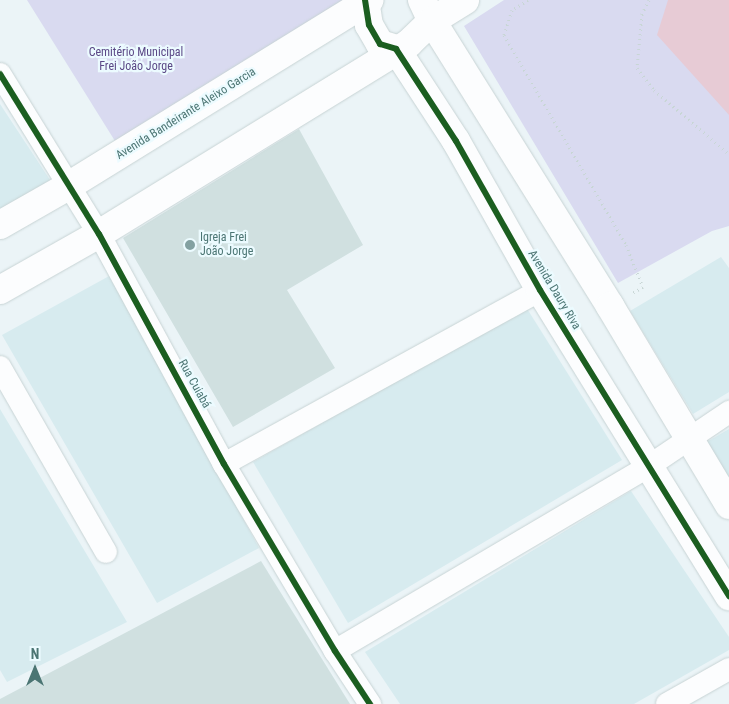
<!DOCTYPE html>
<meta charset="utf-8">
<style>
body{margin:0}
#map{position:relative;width:729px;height:704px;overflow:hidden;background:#ebf4f7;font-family:"Roboto Condensed",sans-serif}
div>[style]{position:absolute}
.residential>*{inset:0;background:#d7ebef}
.green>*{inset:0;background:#d9daf0}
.water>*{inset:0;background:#e7cbd5}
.building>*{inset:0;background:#d0e0e0}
.path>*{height:3px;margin-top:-1.5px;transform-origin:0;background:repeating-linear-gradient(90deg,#c8d6d5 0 1px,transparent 0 5px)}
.roads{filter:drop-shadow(0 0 1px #c7d3d4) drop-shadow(0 0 1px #c7d3d4)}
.street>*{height:22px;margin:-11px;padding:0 11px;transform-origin:11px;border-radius:11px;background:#fcfdfe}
.secondary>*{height:28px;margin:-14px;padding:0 14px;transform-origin:14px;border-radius:14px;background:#fcfdfe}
.cycleway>*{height:6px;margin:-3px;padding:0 3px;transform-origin:3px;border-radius:3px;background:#1b5e20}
.dots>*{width:14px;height:14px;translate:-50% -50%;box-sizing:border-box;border:2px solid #ecfbff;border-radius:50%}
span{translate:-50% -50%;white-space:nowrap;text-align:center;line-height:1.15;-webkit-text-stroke:4.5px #ecfbff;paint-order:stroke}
.park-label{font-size:12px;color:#5b4886}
.street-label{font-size:12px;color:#4b7573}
.poi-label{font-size:12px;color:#4b7573}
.left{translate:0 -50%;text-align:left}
.north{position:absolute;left:10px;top:644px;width:50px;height:50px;-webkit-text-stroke:4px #ecfbff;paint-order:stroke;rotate:0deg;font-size:14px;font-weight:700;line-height:20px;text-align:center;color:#4b7573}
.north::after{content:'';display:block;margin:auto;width:18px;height:22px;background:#4b7573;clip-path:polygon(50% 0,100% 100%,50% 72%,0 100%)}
</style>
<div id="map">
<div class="residential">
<div style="clip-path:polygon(0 104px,54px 186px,0 216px)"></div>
<div style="clip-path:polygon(721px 257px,729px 268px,729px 392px,693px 414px,630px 311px)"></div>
<div style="clip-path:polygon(111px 275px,259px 548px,157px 603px,2px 335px)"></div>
<div style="clip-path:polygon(526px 307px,622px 460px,348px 623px,253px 462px)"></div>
<div style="clip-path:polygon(0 409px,127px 622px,7px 682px,0 670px)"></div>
<div style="clip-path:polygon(729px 429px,729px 484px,705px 443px)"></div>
<div style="clip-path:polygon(631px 491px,729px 637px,729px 650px,634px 704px,400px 704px,365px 652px)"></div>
</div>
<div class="green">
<div style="clip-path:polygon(27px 0,356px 0,115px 141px)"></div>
<div style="clip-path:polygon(504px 0,729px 0,729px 226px,712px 231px,618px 283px,464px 26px)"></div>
</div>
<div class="water">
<div style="clip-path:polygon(668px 0,729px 0,729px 115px,657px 35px)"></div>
</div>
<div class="building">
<div style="clip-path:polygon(299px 129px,363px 245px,287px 290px,335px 368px,233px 427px,123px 238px)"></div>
<div style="clip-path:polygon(261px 561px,350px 704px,0 704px,0 699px)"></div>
</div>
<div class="path">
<div style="left:528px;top:0;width:19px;rotate:148deg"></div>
<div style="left:512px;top:10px;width:26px;rotate:108deg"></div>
<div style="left:504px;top:35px;width:243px;rotate:59.8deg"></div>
<div style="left:626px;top:245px;width:45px;rotate:68deg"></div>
<div style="left:643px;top:287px;width:13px;rotate:151deg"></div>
<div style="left:649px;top:0;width:16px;rotate:117deg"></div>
<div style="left:642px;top:14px;width:54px;rotate:95.3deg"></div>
<div style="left:637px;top:68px;width:28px;rotate:52deg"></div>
<div style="left:654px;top:90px;width:99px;rotate:40.5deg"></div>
</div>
<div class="roads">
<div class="street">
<div style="left:0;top:74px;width:188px;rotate:58.3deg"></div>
<div style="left:99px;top:234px;width:262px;rotate:61.5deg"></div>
<div style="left:224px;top:464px;width:217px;rotate:59.3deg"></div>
<div style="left:335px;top:651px;width:64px;rotate:56.6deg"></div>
<div style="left:0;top:367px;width:213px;rotate:60.2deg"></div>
<div style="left:224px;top:464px;width:361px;rotate:-28.8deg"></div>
<div style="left:335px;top:651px;width:364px;rotate:-30.5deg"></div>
<div style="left:649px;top:466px;width:97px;rotate:-34deg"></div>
<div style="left:667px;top:704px;width:71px;rotate:-29.4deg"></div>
</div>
<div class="secondary">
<div style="left:365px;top:0;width:25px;rotate:81deg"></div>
<div style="left:369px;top:25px;width:22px;rotate:60deg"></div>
<div style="left:380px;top:44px;width:17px;rotate:17deg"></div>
<div style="left:396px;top:49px;width:110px;rotate:56.9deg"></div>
<div style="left:456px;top:141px;width:171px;rotate:60.6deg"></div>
<div style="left:540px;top:290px;width:360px;rotate:58.3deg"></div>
<div style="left:422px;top:0;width:23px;rotate:65deg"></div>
<div style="left:432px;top:21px;width:336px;rotate:58deg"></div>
<div style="left:610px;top:306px;width:232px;rotate:59.1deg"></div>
<div style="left:0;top:225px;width:81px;rotate:-29.7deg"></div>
<div style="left:70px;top:185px;width:352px;rotate:-31.7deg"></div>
<div style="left:0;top:290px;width:114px;rotate:-29.5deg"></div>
<div style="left:99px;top:234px;width:364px;rotate:-31.6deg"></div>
<div style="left:409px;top:43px;width:32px;rotate:-44deg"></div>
<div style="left:432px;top:21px;width:39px;rotate:-32deg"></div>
</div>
</div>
<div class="cycleway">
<div style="left:365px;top:0;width:25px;rotate:81deg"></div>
<div style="left:369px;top:25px;width:22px;rotate:60deg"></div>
<div style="left:380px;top:44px;width:17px;rotate:17deg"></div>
<div style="left:396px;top:49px;width:110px;rotate:56.9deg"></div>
<div style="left:456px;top:141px;width:171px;rotate:60.6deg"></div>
<div style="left:540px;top:290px;width:360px;rotate:58.3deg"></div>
<div style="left:0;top:74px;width:188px;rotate:58.3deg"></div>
<div style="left:99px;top:234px;width:262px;rotate:61.5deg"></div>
<div style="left:224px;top:464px;width:217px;rotate:59.3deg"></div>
<div style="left:335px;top:651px;width:64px;rotate:56.6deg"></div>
</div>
<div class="dots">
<div style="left:190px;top:245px;background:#83a1a1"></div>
</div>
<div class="park-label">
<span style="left:136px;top:60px">Cemitério Municipal<br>Frei João Jorge</span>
</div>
<div class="street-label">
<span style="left:186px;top:114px;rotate:-32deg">Avenida Bandeirante Aleixo Garcia</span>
<span style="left:554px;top:290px;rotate:59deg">Avenida Daury Riva</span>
<span style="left:194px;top:384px;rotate:61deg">Rua Cuiabá</span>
</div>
<div class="poi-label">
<span class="left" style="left:200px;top:245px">Igreja Frei<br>João Jorge</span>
</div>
<div class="north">N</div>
</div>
